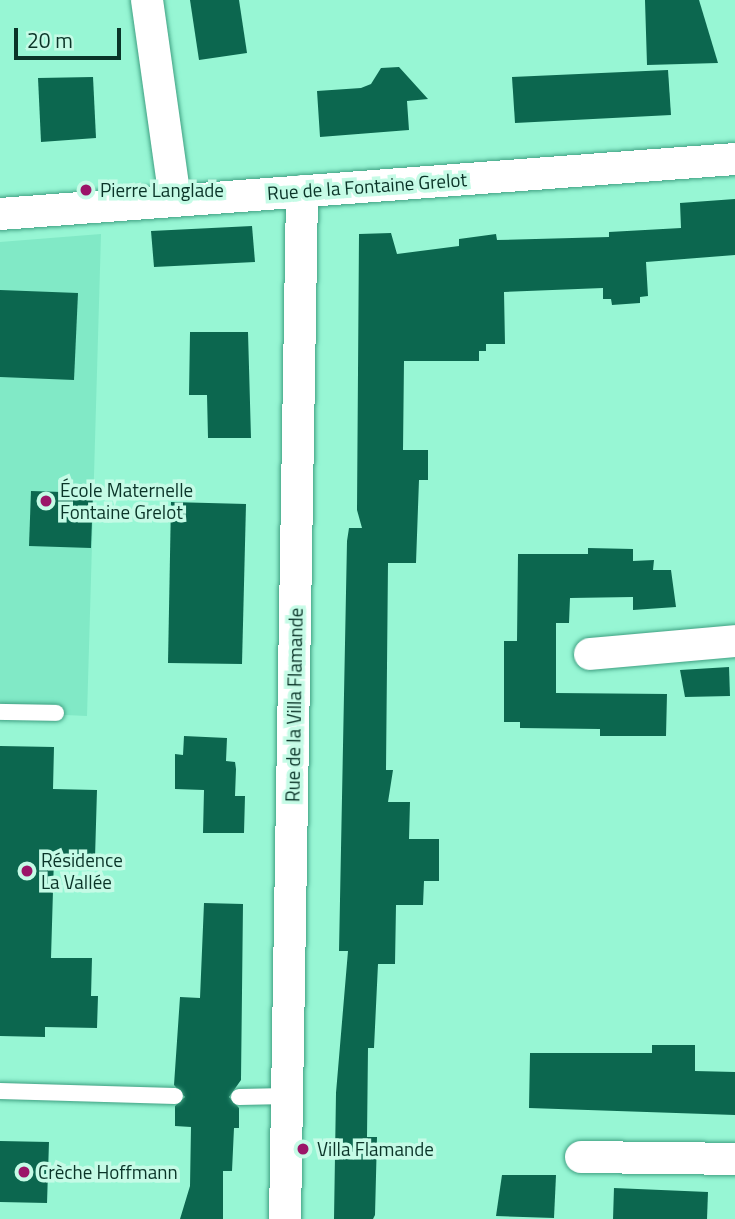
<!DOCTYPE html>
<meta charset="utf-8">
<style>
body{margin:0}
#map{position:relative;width:735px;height:1219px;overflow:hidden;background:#97f6d4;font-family:"Titillium Web",sans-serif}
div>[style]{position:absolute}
.built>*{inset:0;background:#81e9c6}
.building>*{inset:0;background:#0c674f}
.roads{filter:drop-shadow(0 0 2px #3fa082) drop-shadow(0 0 2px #3fa082)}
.service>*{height:16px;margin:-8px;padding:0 8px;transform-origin:8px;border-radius:8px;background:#fff}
.minor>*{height:32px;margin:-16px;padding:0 16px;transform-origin:16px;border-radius:16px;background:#fff}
.dots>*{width:19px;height:19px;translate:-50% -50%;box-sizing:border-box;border:4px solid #c5fbe6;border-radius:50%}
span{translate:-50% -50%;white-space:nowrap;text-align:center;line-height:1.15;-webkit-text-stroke:7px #c5fbe6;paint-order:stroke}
.street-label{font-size:19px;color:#0a3428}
.poi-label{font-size:19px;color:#0a3428}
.left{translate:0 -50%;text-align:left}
.scale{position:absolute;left:14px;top:28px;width:107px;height:32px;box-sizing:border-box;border:4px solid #0a3428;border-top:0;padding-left:9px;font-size:21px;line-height:24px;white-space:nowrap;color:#0a3428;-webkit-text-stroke:5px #c5fbe6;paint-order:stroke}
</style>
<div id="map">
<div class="built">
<div style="clip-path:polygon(101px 234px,87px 716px,0 712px,0 242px)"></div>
</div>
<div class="building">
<div style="clip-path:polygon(190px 0,239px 0,247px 53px,199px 60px)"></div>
<div style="clip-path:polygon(645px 0,699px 0,718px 63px,647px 65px)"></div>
<div style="clip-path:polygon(399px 67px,428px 99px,407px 101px,409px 130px,320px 137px,317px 91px,361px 88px,371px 84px,381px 68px)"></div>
<div style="clip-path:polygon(668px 70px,671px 115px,515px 123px,512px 77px)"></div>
<div style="clip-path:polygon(93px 77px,96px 138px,41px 142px,38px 78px)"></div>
<div style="clip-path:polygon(735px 199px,735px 255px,646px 262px,648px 296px,640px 297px,640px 303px,612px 305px,611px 299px,603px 299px,603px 288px,504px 292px,505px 344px,486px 344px,486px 351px,479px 351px,479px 361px,404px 361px,403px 450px,428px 450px,428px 480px,419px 480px,416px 563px,388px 563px,386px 770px,393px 770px,388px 802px,410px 802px,409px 839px,439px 839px,439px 881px,424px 881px,423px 905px,396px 905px,395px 964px,378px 964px,374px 1048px,368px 1048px,367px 1137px,377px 1137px,375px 1215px,373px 1219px,334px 1219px,336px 1093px,348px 951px,339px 951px,347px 541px,349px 528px,362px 528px,357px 510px,359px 234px,391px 233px,397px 254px,459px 246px,459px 239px,496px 234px,497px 240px,609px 237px,609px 232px,681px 228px,680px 203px)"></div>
<div style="clip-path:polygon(252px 226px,255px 262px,154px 267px,151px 231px)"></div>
<div style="clip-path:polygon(0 290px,78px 293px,74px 380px,0 377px)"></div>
<div style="clip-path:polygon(190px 332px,248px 332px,251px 438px,208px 438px,207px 395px,189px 395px)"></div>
<div style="clip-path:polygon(31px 491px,93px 493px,91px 548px,29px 546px)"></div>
<div style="clip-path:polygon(171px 502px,246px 504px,242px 664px,168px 663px)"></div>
<div style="clip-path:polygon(588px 548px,633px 549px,633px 561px,654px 560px,653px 570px,671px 570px,676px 607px,633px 610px,633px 597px,570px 598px,569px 623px,556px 623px,556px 693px,667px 694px,666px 736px,600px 736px,600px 729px,520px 728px,520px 722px,504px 722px,504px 641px,517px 641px,518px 554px,588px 554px)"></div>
<div style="clip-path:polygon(729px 667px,730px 696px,685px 697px,680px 670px)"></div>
<div style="clip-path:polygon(184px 736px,227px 738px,226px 761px,235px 762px,236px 769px,235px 796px,245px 796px,244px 833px,203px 833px,204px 790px,175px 789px,175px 754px,183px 755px)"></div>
<div style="clip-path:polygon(0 746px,54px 747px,53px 789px,97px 790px,95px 858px,54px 857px,51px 958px,92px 958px,91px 996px,98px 996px,97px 1028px,45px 1027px,45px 1037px,0 1036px)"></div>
<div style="clip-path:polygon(204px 903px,243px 904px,241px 1080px,229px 1097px,239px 1108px,239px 1128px,234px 1128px,232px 1171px,223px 1171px,223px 1219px,180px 1219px,190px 1186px,191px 1127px,175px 1126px,175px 1106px,185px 1097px,174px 1085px,180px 997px,200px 998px)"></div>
<div style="clip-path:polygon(652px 1045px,695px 1045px,695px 1071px,735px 1072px,735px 1115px,529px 1108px,530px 1053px,652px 1053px)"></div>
<div style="clip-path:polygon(0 1141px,49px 1142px,47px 1203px,0 1202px)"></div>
<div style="clip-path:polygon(502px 1175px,556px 1175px,554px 1218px,496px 1216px)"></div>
<div style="clip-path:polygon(614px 1188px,708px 1192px,707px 1219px,613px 1219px)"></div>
</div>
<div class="roads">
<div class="service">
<div style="left:0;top:712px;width:56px;rotate:1deg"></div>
<div style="left:0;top:1091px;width:175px;rotate:1.6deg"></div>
<div style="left:239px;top:1097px;width:48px;rotate:-1.2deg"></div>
</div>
<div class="minor">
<div style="left:147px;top:0;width:201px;rotate:82deg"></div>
<div style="left:0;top:214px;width:737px;rotate:-4.28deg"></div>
<div style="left:590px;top:654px;width:146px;rotate:-5.1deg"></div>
<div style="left:581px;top:1157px;width:154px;rotate:0.7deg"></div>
<div style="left:285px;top:1219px;width:1028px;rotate:-89.05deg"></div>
</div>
</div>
<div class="dots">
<div style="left:86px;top:190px;background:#9b1568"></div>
<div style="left:46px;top:501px;background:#9b1568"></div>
<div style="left:27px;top:871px;background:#9b1568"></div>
<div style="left:303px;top:1149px;background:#9b1568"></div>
<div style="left:24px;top:1172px;background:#9b1568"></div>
</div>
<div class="street-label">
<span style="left:367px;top:186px;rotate:-4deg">Rue de la Fontaine Grelot</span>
<span style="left:294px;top:705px;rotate:-89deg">Rue de la Villa Flamande</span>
</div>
<div class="poi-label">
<span class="left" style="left:100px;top:190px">Pierre Langlade</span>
<span class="left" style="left:60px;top:501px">École Maternelle<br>Fontaine Grelot</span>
<span class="left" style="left:41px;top:871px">Résidence<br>La Vallée</span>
<span class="left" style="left:317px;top:1149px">Villa Flamande</span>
<span class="left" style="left:38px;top:1172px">Crèche Hoffmann</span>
</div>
<div class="scale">20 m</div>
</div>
